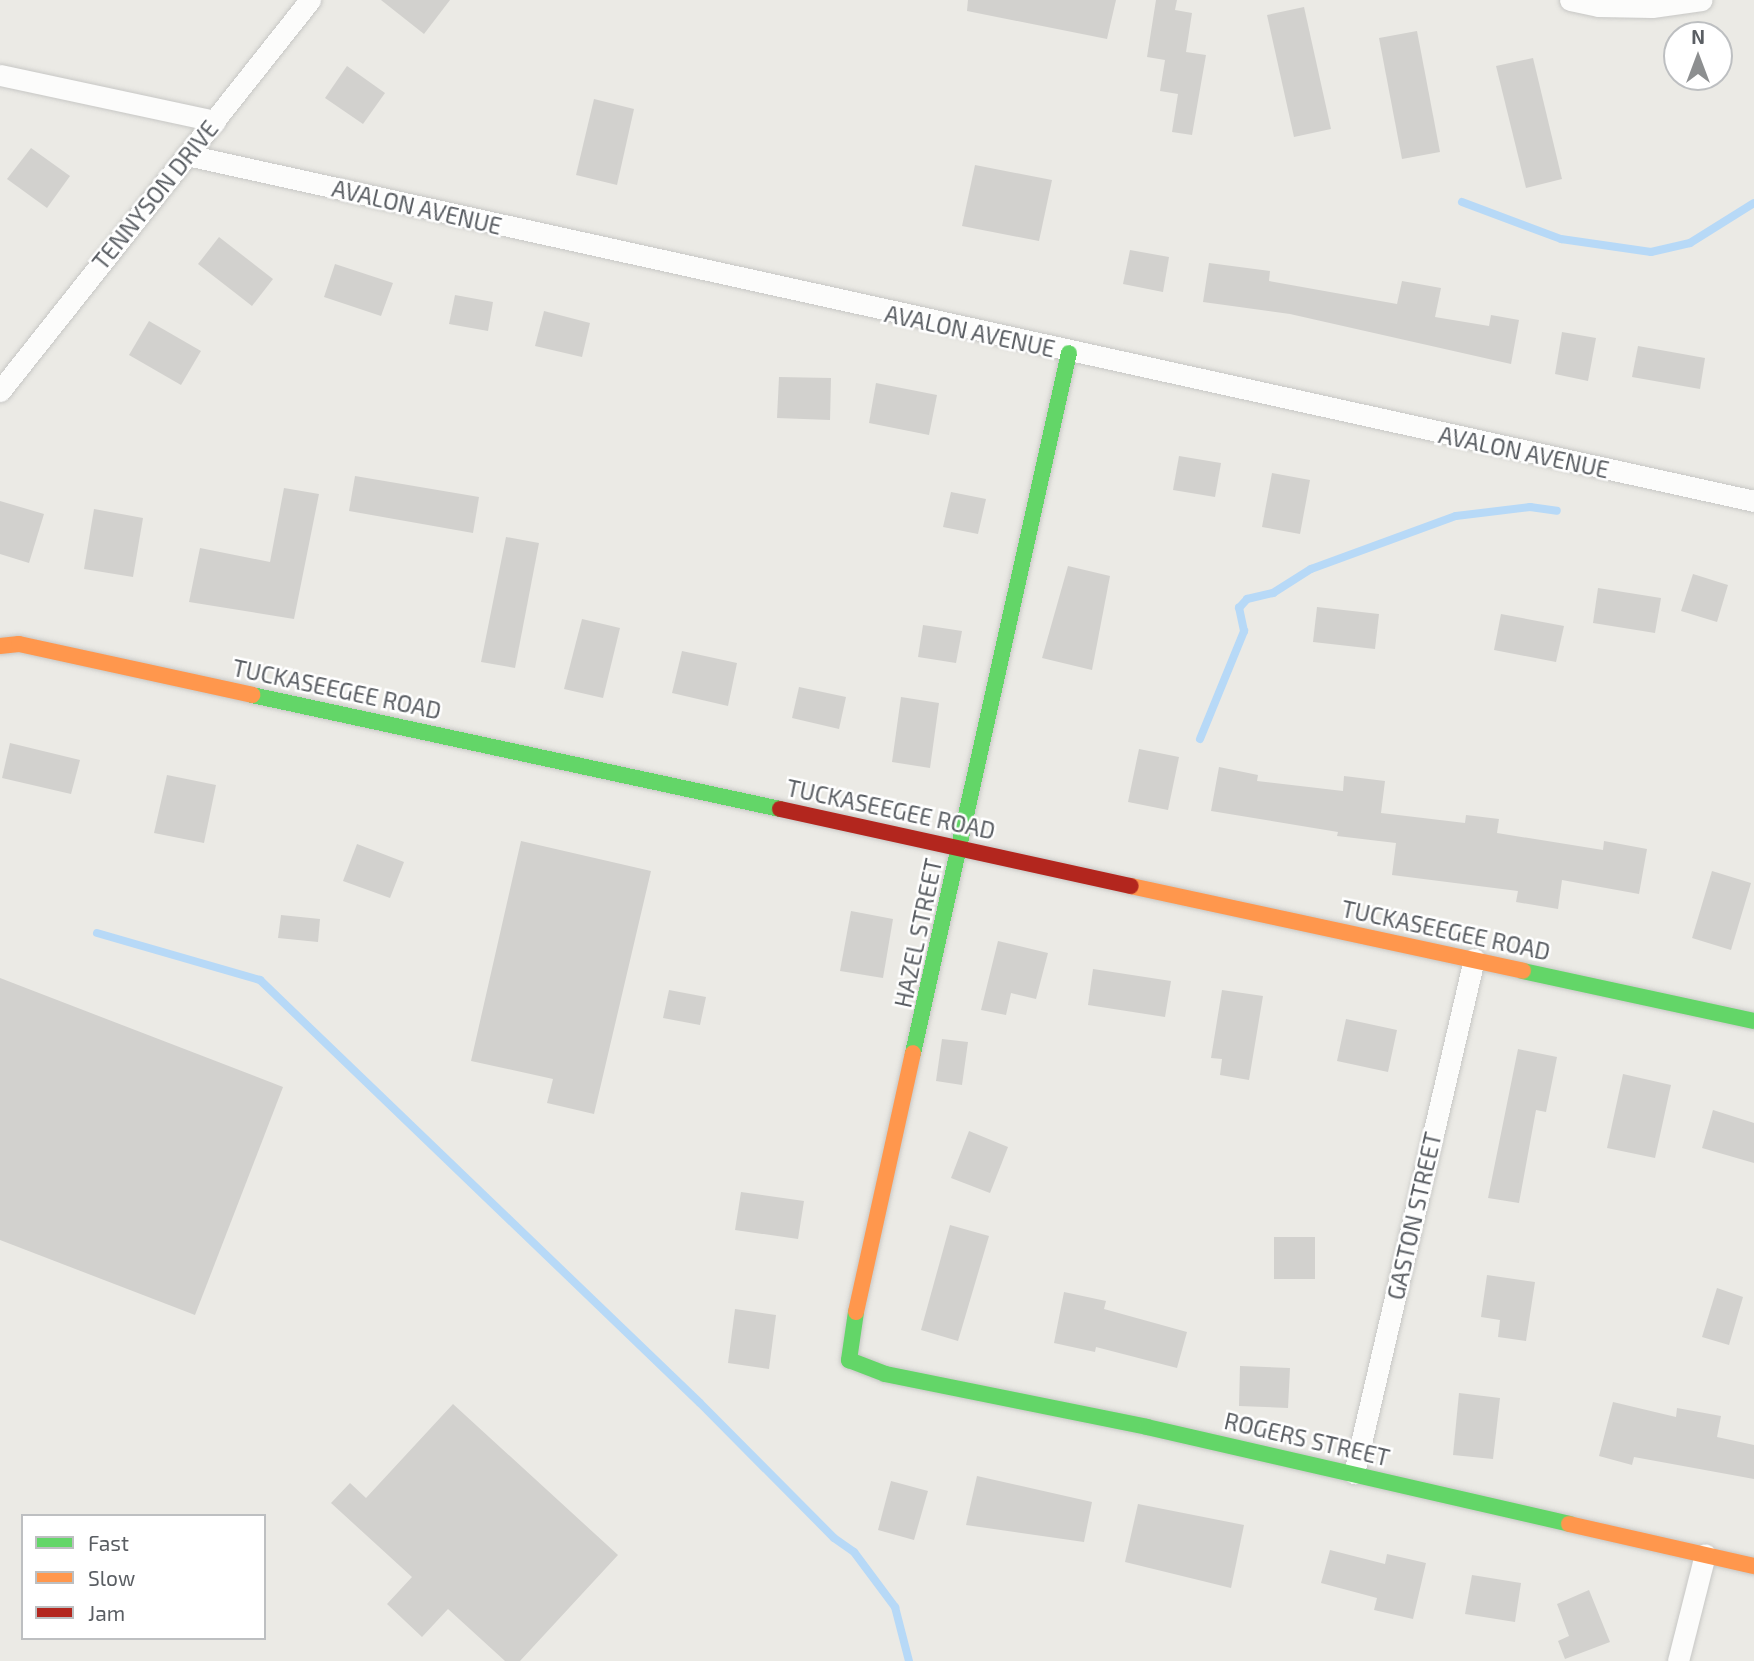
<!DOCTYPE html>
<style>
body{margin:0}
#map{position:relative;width:1754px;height:1661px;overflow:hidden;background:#ebeae5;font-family:"Exo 2",sans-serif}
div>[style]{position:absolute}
.stream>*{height:8px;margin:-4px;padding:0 4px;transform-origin:4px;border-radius:4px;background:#b7d9f7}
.building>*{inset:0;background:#d2d1ce}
.roads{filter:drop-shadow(0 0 2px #c7c7c5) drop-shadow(0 0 2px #c7c7c5)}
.street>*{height:21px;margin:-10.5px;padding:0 10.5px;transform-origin:10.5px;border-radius:10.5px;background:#fcfcfb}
.fast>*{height:16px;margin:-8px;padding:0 8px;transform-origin:8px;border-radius:8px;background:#63d668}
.slow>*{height:16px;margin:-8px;padding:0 8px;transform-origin:8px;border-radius:8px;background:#ff974d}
.jam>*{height:16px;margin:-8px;padding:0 8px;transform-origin:8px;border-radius:8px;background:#b3261e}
span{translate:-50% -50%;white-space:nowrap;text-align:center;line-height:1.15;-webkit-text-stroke:5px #fff;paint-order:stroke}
.street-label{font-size:23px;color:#5a5e63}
.legend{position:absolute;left:21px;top:1514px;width:245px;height:126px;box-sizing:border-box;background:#fff;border:2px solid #bdbfc1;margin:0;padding:9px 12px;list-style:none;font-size:21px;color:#5a5e63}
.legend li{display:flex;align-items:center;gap:14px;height:35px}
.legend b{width:35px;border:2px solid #bdbfc1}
.north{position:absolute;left:1663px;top:21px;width:70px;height:70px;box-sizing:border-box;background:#fff;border:2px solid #bdbfc1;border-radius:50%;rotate:0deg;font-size:19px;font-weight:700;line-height:28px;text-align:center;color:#5a5e63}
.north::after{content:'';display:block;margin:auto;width:24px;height:32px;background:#8d8f90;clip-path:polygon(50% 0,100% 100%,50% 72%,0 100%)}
</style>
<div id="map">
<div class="stream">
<div style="left:1462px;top:202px;width:106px;rotate:20.5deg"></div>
<div style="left:1561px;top:239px;width:91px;rotate:8.2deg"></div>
<div style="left:1651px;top:252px;width:40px;rotate:-13deg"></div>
<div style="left:1690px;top:243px;width:75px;rotate:-32deg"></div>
<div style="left:1200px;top:739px;width:117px;rotate:-67.8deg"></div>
<div style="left:1244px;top:631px;width:24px;rotate:-102deg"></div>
<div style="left:1239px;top:608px;width:12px;rotate:-48deg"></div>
<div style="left:1247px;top:599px;width:27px;rotate:-13deg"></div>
<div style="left:1273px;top:593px;width:45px;rotate:-32.3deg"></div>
<div style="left:1311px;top:569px;width:154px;rotate:-20.1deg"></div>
<div style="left:1456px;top:516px;width:75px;rotate:-6.9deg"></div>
<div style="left:1530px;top:507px;width:27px;rotate:8deg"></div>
<div style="left:97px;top:933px;width:170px;rotate:16.1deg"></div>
<div style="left:260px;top:980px;width:610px;rotate:43.87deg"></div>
<div style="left:700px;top:1403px;width:190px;rotate:45.2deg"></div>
<div style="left:834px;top:1538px;width:24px;rotate:35deg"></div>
<div style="left:854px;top:1552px;width:69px;rotate:53.3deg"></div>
<div style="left:895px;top:1607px;width:56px;rotate:75.5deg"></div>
</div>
<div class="building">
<div style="clip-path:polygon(381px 0,450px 0,424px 34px)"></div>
<div style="clip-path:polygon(968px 0,1116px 0,1107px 39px,967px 11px)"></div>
<div style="clip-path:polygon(1156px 0,1177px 0,1175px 10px,1192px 13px,1186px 52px,1206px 55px,1192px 135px,1172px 132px,1178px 94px,1160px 91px,1165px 60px,1147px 57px)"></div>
<div style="clip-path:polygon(1304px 7px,1331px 129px,1294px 137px,1267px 15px)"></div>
<div style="clip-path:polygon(1417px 31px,1440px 152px,1402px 159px,1379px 38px)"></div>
<div style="clip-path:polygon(1533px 58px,1562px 179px,1526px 188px,1496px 66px)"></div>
<div style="clip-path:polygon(347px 66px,385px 93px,363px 124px,325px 98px)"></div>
<div style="clip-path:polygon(594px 99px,634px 109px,617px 185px,576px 175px)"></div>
<div style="clip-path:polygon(31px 148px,70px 176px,47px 208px,7px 179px)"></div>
<div style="clip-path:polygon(975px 165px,1052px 180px,1039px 241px,962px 226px)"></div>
<div style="clip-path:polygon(219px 237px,273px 279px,252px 306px,198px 264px)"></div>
<div style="clip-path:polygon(1130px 250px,1169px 257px,1163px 292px,1123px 284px)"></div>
<div style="clip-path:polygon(1209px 263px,1270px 271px,1269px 281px,1397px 304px,1402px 281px,1441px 288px,1435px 317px,1489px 326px,1491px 315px,1519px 320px,1511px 364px,1290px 314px,1203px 302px)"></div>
<div style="clip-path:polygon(335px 264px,393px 283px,381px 316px,324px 297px)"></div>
<div style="clip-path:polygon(455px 295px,493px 302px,488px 331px,449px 324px)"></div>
<div style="clip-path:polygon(544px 311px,590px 323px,582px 357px,535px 346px)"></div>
<div style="clip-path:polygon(149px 321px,201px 351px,181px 385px,129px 355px)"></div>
<div style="clip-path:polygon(1562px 332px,1596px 338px,1588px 381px,1555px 374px)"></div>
<div style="clip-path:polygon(1638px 346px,1705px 358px,1700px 389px,1632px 377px)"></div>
<div style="clip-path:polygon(779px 377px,831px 378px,830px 420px,777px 418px)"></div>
<div style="clip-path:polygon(876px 383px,937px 395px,929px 435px,869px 423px)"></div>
<div style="clip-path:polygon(1179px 456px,1221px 463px,1215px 497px,1173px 490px)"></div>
<div style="clip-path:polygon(1272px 473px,1310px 480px,1300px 534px,1262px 527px)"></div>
<div style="clip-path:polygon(355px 476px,479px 497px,473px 533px,349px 511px)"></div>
<div style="clip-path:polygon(284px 488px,319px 494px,294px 619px,189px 602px,200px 548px,270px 562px)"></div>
<div style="clip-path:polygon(951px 492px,986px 499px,978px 534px,943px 527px)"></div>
<div style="clip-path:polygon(0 501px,44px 514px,29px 563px,0 554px)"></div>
<div style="clip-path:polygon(94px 509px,143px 518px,133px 577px,84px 569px)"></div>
<div style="clip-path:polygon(506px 537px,539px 543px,515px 668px,481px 662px)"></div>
<div style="clip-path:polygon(1068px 566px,1110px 576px,1092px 670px,1042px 658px)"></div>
<div style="clip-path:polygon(1693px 574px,1728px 585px,1717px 622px,1681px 611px)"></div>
<div style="clip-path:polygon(1598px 588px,1661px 598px,1655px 633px,1593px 623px)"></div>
<div style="clip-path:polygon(1317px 607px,1379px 614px,1375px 649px,1313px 642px)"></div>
<div style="clip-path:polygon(1501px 614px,1564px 626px,1556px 662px,1494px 650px)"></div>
<div style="clip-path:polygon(582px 619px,620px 628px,603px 698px,564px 689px)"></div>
<div style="clip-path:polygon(923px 625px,962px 631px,956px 663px,918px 657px)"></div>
<div style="clip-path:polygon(682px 651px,737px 663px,728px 706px,672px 693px)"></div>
<div style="clip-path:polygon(799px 687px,846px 697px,839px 729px,792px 718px)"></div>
<div style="clip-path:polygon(901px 697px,939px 703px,930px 768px,892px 762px)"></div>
<div style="clip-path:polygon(10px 743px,80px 760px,71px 794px,2px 778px)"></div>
<div style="clip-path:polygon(1139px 749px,1179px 757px,1168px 810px,1128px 802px)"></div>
<div style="clip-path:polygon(1219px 767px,1258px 775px,1257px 781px,1343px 791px,1344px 776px,1385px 781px,1381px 813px,1465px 823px,1466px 815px,1499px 819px,1497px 833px,1603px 850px,1604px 841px,1647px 849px,1639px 894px,1562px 880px,1558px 909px,1516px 902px,1518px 891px,1392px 875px,1396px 843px,1337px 836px,1338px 832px,1211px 811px)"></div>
<div style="clip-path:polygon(167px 775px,216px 785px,204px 843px,154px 833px)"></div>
<div style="clip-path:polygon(521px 841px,651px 871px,594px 1114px,547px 1103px,553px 1079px,471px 1061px)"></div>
<div style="clip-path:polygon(357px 844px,404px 862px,390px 898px,343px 881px)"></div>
<div style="clip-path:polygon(1712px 871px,1751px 883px,1731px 950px,1692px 938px)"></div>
<div style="clip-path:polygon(851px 911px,893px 919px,883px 978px,840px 971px)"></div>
<div style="clip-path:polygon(281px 915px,320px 919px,318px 942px,278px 938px)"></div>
<div style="clip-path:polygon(998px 941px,1048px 953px,1036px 999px,1011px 993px,1006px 1015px,981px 1010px)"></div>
<div style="clip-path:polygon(1093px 969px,1171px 981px,1165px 1017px,1088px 1005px)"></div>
<div style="clip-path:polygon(0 978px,283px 1087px,195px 1315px,0 1240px)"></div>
<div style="clip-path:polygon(669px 990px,706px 997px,700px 1025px,663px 1018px)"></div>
<div style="clip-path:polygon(1222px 990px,1263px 996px,1249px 1080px,1220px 1075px,1222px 1059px,1211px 1058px)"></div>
<div style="clip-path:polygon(1346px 1019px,1397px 1030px,1388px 1072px,1337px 1061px)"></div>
<div style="clip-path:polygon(942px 1039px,968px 1042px,962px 1085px,936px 1081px)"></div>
<div style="clip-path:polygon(1518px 1049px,1557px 1057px,1546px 1112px,1536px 1110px,1519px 1203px,1488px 1198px)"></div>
<div style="clip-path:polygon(1623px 1074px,1671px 1085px,1655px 1158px,1607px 1148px)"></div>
<div style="clip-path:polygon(1713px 1110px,1754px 1123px,1754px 1163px,1702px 1148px)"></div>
<div style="clip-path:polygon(969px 1131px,1008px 1147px,990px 1193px,951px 1178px)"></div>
<div style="clip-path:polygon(741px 1192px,804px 1201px,798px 1239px,735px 1230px)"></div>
<div style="clip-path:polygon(950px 1225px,989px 1236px,958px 1341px,921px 1330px)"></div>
<div style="clip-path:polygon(1274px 1237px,1315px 1237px,1315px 1279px,1274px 1279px)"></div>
<div style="clip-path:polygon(1487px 1275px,1535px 1282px,1526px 1341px,1498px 1337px,1500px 1320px,1481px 1317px)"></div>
<div style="clip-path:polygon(1717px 1288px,1743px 1297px,1729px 1345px,1702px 1337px)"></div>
<div style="clip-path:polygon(1064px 1292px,1106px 1301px,1104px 1309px,1187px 1332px,1177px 1368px,1096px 1347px,1095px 1352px,1054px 1343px)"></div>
<div style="clip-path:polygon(735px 1309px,776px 1315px,769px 1369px,728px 1363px)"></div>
<div style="clip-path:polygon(1240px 1366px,1290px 1368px,1288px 1408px,1239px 1406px)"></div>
<div style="clip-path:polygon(1459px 1393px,1500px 1398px,1493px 1459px,1453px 1455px)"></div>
<div style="clip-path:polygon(1613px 1402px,1676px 1417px,1677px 1408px,1721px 1416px,1717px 1437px,1754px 1445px,1754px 1479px,1634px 1457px,1632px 1465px,1599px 1456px)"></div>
<div style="clip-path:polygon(453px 1404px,618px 1555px,520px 1661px,505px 1661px,448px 1609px,422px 1637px,387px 1604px,412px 1577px,331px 1503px,350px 1483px,366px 1498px)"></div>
<div style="clip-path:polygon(977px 1476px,1092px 1502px,1084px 1542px,966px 1525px)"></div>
<div style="clip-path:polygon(891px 1481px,928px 1491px,914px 1540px,878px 1530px)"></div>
<div style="clip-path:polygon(1138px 1504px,1244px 1525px,1231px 1588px,1125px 1562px)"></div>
<div style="clip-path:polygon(1330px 1550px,1385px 1564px,1387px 1554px,1426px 1563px,1413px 1619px,1374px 1610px,1377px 1598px,1321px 1583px)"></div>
<div style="clip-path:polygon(1472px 1575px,1521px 1583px,1515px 1622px,1465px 1614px)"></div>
<div style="clip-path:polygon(1589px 1590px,1610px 1642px,1565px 1659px,1558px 1641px,1569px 1636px,1557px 1604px)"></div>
</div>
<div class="roads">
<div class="street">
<div style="left:1570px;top:0;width:29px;rotate:12deg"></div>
<div style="left:1598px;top:6px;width:54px;rotate:1.1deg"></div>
<div style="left:1652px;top:7px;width:50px;rotate:-8deg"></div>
<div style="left:0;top:75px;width:220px;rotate:12.1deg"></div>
<div style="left:187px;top:155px;width:1605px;rotate:12.45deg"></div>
<div style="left:0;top:391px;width:499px;rotate:-51.6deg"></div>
<div style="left:1354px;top:1473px;width:528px;rotate:-76.86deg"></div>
<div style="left:1678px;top:1661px;width:110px;rotate:-75.8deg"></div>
</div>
<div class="fast">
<div style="left:252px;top:695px;width:540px;rotate:12.18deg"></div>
<div style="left:1523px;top:971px;width:236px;rotate:12.2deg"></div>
<div style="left:913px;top:1053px;width:717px;rotate:-77.44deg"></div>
<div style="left:856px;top:1312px;width:49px;rotate:98.3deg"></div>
<div style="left:849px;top:1360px;width:39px;rotate:21deg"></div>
<div style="left:885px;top:1374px;width:267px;rotate:11.4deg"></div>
<div style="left:1147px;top:1427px;width:433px;rotate:12.9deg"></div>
</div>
<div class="slow">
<div style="left:0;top:646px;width:19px;rotate:-6deg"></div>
<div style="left:19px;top:644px;width:239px;rotate:12.3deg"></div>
<div style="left:1131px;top:886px;width:401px;rotate:12.2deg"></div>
<div style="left:856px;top:1312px;width:265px;rotate:-77.6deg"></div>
<div style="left:1569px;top:1524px;width:190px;rotate:12.8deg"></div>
</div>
<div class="jam">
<div style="left:780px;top:809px;width:359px;rotate:12.4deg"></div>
</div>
</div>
<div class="street-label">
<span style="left:155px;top:195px;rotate:-51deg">TENNYSON DRIVE</span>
<span style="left:417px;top:207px;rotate:13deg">AVALON AVENUE</span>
<span style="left:970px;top:331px;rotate:12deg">AVALON AVENUE</span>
<span style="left:1524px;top:452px;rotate:12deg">AVALON AVENUE</span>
<span style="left:337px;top:689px;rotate:12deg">TUCKASEEGEE ROAD</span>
<span style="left:891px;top:809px;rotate:12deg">TUCKASEEGEE ROAD</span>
<span style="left:1446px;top:930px;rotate:12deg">TUCKASEEGEE ROAD</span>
<span style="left:918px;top:933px;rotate:-78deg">HAZEL STREET</span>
<span style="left:1414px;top:1216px;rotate:-77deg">GASTON STREET</span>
<span style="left:1307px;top:1439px;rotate:13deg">ROGERS STREET</span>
</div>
<ul class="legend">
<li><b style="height:9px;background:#63d668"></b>Fast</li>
<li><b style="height:9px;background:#ff974d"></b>Slow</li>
<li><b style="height:9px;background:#b3261e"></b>Jam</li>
</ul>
<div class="north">N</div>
</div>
